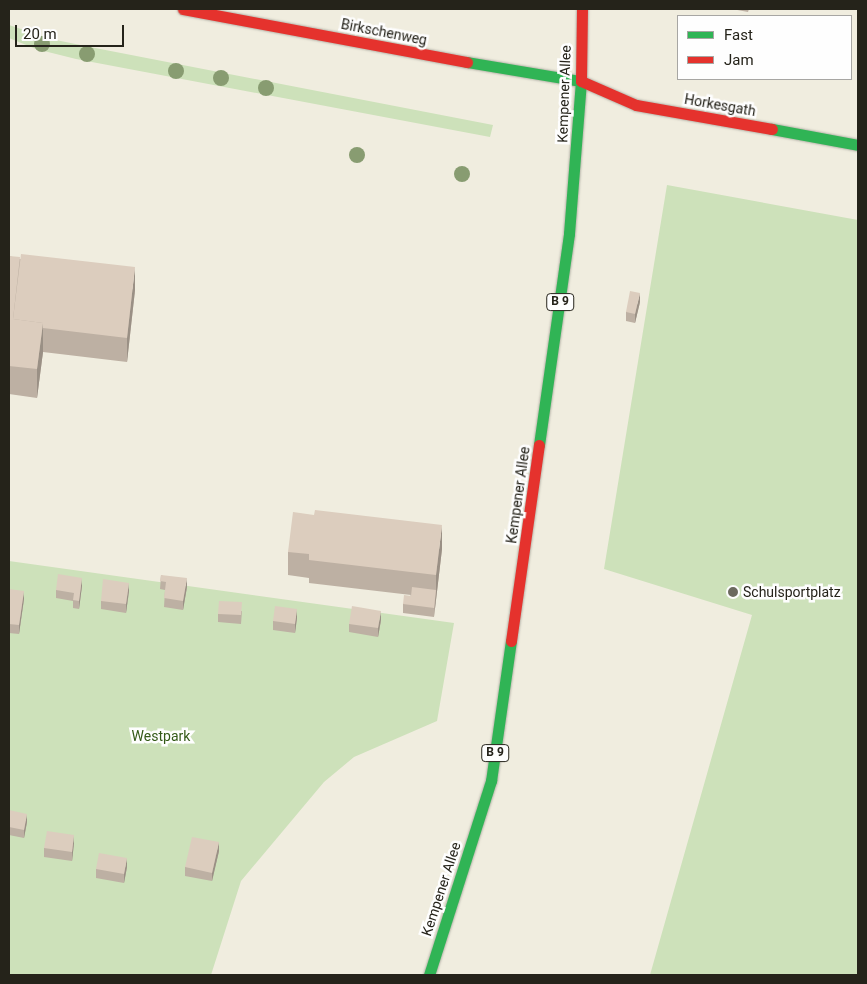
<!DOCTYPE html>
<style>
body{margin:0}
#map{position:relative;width:867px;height:984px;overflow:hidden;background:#f0eddf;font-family:Roboto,sans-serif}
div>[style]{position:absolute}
.green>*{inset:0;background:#cde1ba}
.roads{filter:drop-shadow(0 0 1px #b6b4a9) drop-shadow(0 0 1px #b6b4a9)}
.fast>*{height:11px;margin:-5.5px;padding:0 5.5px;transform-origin:5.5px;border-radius:5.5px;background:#30b455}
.jam>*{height:11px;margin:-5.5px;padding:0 5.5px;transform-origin:5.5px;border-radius:5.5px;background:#e5322d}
.trees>*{width:16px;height:16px;margin:-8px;border-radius:50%;background:#889c71}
.wall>*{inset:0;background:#bdb0a3}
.shaded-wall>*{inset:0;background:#9a9085}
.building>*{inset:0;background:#dccdbe}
.dots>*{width:14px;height:14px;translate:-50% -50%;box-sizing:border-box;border:2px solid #fefefe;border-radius:50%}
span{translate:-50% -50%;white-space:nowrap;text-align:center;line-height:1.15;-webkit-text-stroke:5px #fefefe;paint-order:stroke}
.shield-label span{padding:1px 4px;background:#fefefe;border:1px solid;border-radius:4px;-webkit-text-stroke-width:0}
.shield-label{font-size:12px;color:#25231a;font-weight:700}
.street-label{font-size:14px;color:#25231a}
.poi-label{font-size:14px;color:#25231a}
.left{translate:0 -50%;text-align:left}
.park-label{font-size:14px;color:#335917}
.frame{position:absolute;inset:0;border:10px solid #25231a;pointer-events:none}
.legend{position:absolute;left:677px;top:15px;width:175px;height:65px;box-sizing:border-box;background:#fefefe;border:1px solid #a7a6a3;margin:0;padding:6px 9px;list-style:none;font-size:15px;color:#25231a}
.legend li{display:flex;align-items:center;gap:10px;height:25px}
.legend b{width:25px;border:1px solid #a7a6a3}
.scale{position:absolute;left:15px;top:25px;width:109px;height:22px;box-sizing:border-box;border:2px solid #25231a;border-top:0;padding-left:6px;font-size:15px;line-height:18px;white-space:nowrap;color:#25231a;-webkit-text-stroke:4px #fefefe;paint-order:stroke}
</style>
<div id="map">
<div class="green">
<div style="clip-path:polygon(9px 25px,51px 39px,90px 47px,493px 125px,490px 137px,76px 59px,36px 49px,9px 38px)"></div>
<div style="clip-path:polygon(667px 185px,858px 220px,858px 975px,650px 975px,752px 615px,604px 569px)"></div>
<div style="clip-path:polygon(9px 561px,454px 623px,437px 721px,354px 757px,324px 782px,241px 881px,211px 975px,9px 975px)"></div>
</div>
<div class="roads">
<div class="fast">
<div style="left:467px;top:62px;width:116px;rotate:9.5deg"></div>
<div style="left:581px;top:81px;width:153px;rotate:94.5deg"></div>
<div style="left:569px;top:234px;width:213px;rotate:98.1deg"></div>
<div style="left:772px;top:129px;width:87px;rotate:10.5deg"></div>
<div style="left:429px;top:975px;width:204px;rotate:-72.3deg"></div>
<div style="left:491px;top:781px;width:141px;rotate:-81.9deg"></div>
</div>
<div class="jam">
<div style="left:183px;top:9px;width:289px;rotate:10.6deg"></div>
<div style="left:582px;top:9px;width:72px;rotate:90.8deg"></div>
<div style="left:581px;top:81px;width:60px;rotate:23.6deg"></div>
<div style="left:636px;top:105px;width:138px;rotate:10deg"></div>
<div style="left:511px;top:641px;width:198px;rotate:-81.9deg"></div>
</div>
</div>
<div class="trees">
<div style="left:42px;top:44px"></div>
<div style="left:87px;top:54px"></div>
<div style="left:176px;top:71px"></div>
<div style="left:221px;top:78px"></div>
<div style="left:266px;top:88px"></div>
<div style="left:357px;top:155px"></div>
<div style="left:462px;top:174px"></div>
</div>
<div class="wall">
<div style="clip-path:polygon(732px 9px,749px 9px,748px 12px)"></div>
<div style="clip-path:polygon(9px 256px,135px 290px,127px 362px,43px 352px,37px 398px,9px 394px)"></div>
<div style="clip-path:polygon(640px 302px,635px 323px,626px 321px,626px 312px)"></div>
<div style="clip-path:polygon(442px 549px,434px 617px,403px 613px,403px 604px,411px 595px,309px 583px,309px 578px,288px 575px,288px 552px)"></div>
<div style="clip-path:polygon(161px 575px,187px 587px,183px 610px,164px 607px,165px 590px,160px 589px)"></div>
<div style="clip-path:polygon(82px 586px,79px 609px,73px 608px,73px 601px,56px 598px,56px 590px)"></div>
<div style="clip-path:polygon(9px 589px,24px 599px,19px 634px,9px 633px)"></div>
<div style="clip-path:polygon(129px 591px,126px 613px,101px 609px,101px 601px)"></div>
<div style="clip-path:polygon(242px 611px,241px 624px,218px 622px,218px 614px)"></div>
<div style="clip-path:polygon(297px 618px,295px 633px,273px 630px,273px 621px)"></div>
<div style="clip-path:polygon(381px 620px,378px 637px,349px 632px,349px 624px)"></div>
<div style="clip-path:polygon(9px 810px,27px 822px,24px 838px,9px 835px)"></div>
<div style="clip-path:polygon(74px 843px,72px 861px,44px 857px,44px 848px)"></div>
<div style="clip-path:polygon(219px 851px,212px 881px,185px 876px,185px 867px)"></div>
<div style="clip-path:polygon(127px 867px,124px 883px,96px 878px,96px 869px)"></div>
</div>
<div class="shaded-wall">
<div style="clip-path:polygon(135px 267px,135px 290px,127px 362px,127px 338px)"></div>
<div style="clip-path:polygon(640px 293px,640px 302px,635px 323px,635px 314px)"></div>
<div style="clip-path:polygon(43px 323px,43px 352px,37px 398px,37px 369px)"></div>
<div style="clip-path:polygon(442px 525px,442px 549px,434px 617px,436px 590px,436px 575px)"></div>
<div style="clip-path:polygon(82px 578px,82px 586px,79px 609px,79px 601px)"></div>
<div style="clip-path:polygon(187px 578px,187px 587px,183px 610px,183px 601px)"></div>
<div style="clip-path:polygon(129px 583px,129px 591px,126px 613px,126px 604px)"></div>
<div style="clip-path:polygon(24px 591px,24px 599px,19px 634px,19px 625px)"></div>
<div style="clip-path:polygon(297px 609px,297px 618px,295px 633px,295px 624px)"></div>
<div style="clip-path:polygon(381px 611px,381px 620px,378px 637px,378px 628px)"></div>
<div style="clip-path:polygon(27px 814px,27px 822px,24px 838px,24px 830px)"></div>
<div style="clip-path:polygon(74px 835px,74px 843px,72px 861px,72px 852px)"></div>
<div style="clip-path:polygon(219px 842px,219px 851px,212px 881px,212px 873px)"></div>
<div style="clip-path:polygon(127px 858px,127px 867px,124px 883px,124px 874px)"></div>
</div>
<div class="building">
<div style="clip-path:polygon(21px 254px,135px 267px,127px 338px,43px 328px,43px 323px,13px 319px)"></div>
<div style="clip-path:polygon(9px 256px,20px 257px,13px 319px,43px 323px,37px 369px,9px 366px)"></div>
<div style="clip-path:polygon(630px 291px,640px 293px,635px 314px,626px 312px)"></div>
<div style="clip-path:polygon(315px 510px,442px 525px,436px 575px,309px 560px,309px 554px,288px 552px,293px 512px,314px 515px)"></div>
<div style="clip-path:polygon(58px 574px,82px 578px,79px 601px,73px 600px,74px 593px,56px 590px)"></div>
<div style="clip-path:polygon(161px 575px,187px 578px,183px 601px,164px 598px,166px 582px,160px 581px)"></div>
<div style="clip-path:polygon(103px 579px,129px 583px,126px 604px,101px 601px)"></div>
<div style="clip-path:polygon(412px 587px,436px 590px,434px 608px,403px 604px,404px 595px,411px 596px)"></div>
<div style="clip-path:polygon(9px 589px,24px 591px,19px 625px,9px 624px)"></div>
<div style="clip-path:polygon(219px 601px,242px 602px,241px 615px,218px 614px)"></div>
<div style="clip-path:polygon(275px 606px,297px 609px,295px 624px,273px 621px)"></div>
<div style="clip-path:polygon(352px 606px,381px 611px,378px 628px,349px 624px)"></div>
<div style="clip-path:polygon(9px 810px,27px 814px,24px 830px,9px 827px)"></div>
<div style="clip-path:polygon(47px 831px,74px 835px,72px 852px,44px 848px)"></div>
<div style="clip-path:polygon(192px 837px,219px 842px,212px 873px,185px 867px)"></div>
<div style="clip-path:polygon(99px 853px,127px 858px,124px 874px,96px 869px)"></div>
</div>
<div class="dots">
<div style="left:733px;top:592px;background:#6c6a5f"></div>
</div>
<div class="shield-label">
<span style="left:560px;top:302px">B 9</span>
<span style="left:495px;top:753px">B 9</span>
</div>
<div class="street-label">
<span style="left:384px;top:32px;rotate:11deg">Birkschenweg</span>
<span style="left:564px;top:94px;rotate:-88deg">Kempener Allee</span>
<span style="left:720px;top:105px;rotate:10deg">Horkesgath</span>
<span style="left:518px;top:495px;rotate:-82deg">Kempener Allee</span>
<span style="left:441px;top:889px;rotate:-72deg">Kempener Allee</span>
</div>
<div class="poi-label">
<span class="left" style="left:743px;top:592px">Schulsportplatz</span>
</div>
<div class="park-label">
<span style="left:161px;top:736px">Westpark</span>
</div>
<div class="frame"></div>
<ul class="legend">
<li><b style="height:6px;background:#30b455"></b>Fast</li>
<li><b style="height:6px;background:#e5322d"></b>Jam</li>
</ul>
<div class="scale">20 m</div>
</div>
